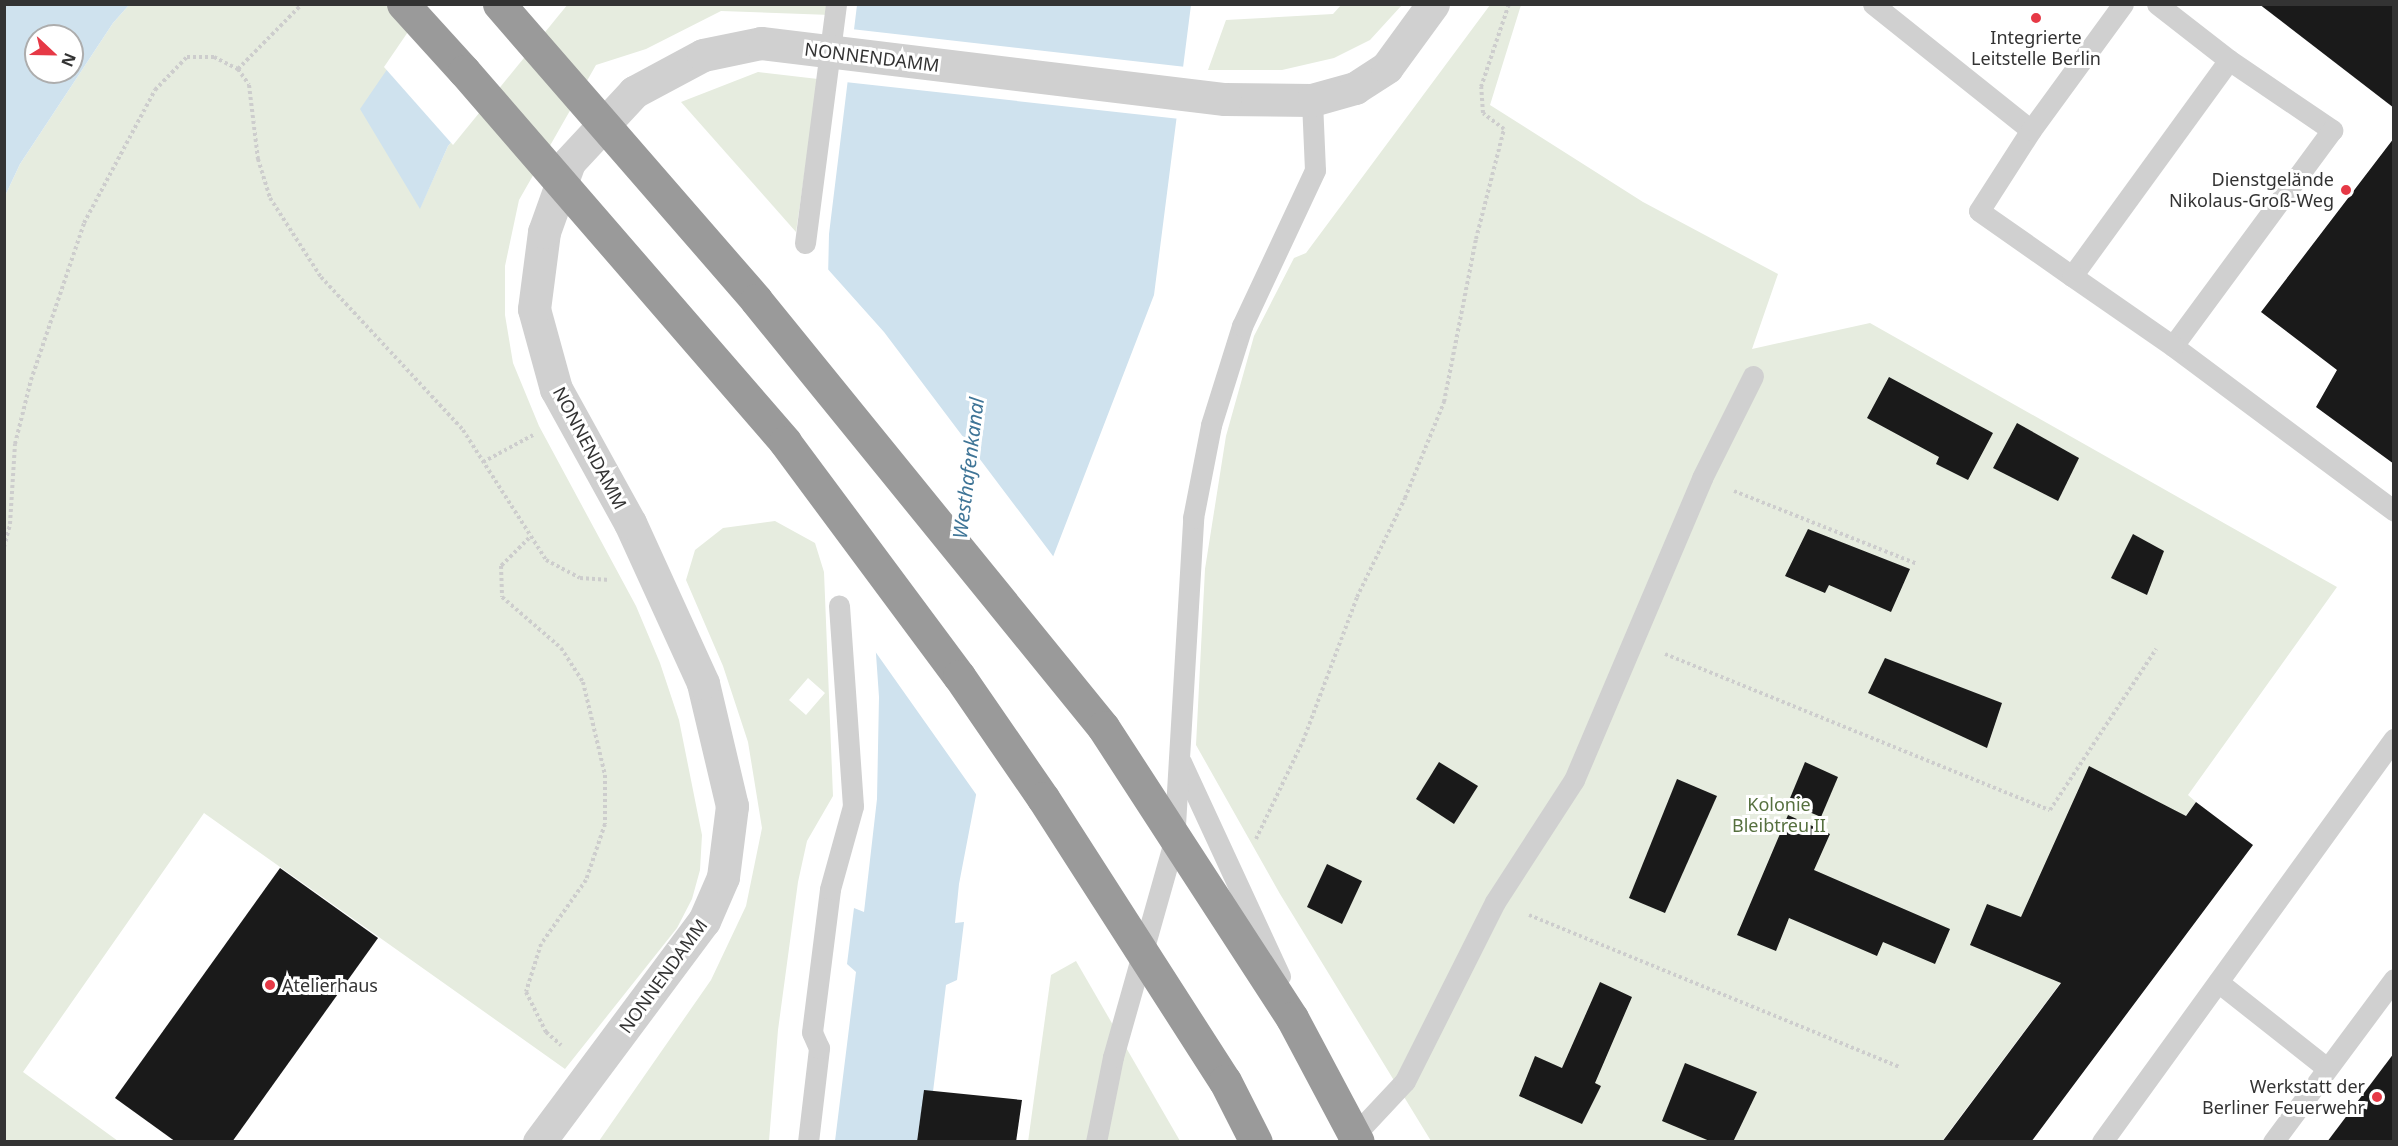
<!DOCTYPE html>
<meta charset="utf-8">
<style>
body{margin:0}
#map{position:relative;width:2398px;height:1146px;overflow:hidden;background:#fff;font-family:"Noto Sans",sans-serif}
div>[style]{position:absolute}
.green>*{inset:0;background:#e6ecdf}
.water>*{inset:0;background:#cfe2ee}
.pier>*{inset:0;background:#fff}
.building>*{inset:0;background:#1a1a1a}
.path>*{height:4px;margin-top:-2px;transform-origin:0;background:repeating-linear-gradient(90deg,#cdcdcd 0 3px,transparent 0 6px)}
.service>*{height:21px;margin:-10.5px;padding:0 10.5px;transform-origin:10.5px;border-radius:10.5px;background:#d0d0d0}
.minor>*{height:33px;margin:-16.5px;padding:0 16.5px;transform-origin:16.5px;border-radius:16.5px;background:#d0d0d0}
.motorway>*{height:33px;margin:-16.5px;padding:0 16.5px;transform-origin:16.5px;border-radius:16.5px;background:#9a9a9a}
.minor-bridge>*{height:33px;margin:-16.5px;padding:0 16.5px;transform-origin:16.5px;border-radius:16.5px;background:#d0d0d0}
.motorway-bridge>*{height:33px;margin:-16.5px;padding:0 16.5px;transform-origin:16.5px;border-radius:16.5px;background:#9a9a9a}
.dots>*{width:16px;height:16px;translate:-50% -50%;box-sizing:border-box;border:3px solid #fff;border-radius:50%}
span{translate:-50% -50%;white-space:nowrap;text-align:center;line-height:1.15;-webkit-text-stroke:6px #fff;paint-order:stroke}
.poi-label{font-size:18px;color:#333}
.right{translate:-100% -50%;text-align:right}
.left{translate:0 -50%;text-align:left}
.street-label{font-size:18px;color:#333}
.park-label{font-size:18px;color:#56703f}
.water-label{font-size:20px;color:#3f7597;font-style:italic}
.frame{position:absolute;inset:0;border:6px solid #333;pointer-events:none}
.north{position:absolute;left:24px;top:24px;width:60px;height:60px;box-sizing:border-box;background:#fff;border:2px solid #adadad;border-radius:50%;rotate:112deg;font-size:16px;font-weight:700;line-height:24px;text-align:center;color:#333}
.north::after{content:'';display:block;margin:auto;width:21px;height:27px;background:#e63946;clip-path:polygon(50% 0,100% 100%,50% 72%,0 100%)}
</style>
<div id="map">
<div class="green">
<div style="clip-path:polygon(1342px 4px,1402px 5px,1370px 40px,1334px 58px,1282px 70px,1208px 70px,1226px 20px,1333px 14px)"></div>
<div style="clip-path:polygon(129px 5px,431px 5px,420px 208px,448px 146px,565px 5px,830px 5px,831px 15px,721px 11px,646px 49px,596px 65px,519px 200px,505px 266px,505px 315px,513px 363px,539px 426px,636px 606px,660px 663px,679px 720px,702px 835px,700px 870px,692px 899px,677px 928px,565px 1069px,204px 813px,23px 1072px,118px 1141px,5px 1142px,5px 196px,20px 164px,113px 23px)"></div>
<div style="clip-path:polygon(1490px 5px,1521px 5px,1490px 105px,1643px 202px,1778px 274px,1752px 349px,1870px 323px,2337px 587px,2188px 795px,2196px 802px,1942px 1141px,1431px 1141px,1280px 894px,1196px 745px,1205px 569px,1226px 436px,1254px 336px,1294px 258px,1306px 253px)"></div>
<div style="clip-path:polygon(758px 72px,818px 79px,796px 232px,681px 102px)"></div>
<div style="clip-path:polygon(evenodd,775px 521px,815px 543px,824px 572px,833px 796px,807px 841px,798px 882px,778px 1030px,769px 1141px,599px 1141px,711px 980px,746px 906px,762px 828px,748px 742px,723px 666px,686px 580px,695px 550px,723px 528px,775px 521px,808px 678px,825px 693px,806px 715px,789px 700px,808px 678px)"></div>
<div style="clip-path:polygon(1076px 961px,1180px 1141px,1028px 1142px,1051px 975px)"></div>
</div>
<div class="water">
<div style="clip-path:polygon(evenodd,5px 4px,129px 5px,113px 23px,20px 164px,5px 196px,5px 4px,36px 36px,72px 36px,72px 72px,36px 72px,36px 36px)"></div>
<div style="clip-path:polygon(431px 5px,565px 5px,448px 146px,420px 209px,360px 109px)"></div>
<div style="clip-path:polygon(857px 5px,1191px 5px,1154px 295px,1009px 671px,982px 764px,959px 884px,955px 923px,964px 922px,957px 980px,946px 985px,927px 1141px,835px 1141px,856px 972px,847px 964px,854px 908px,864px 912px,877px 799px,879px 697px,867px 525px,828px 278px,829px 234px)"></div>
</div>
<div class="pier">
<div style="clip-path:polygon(427px 4px,568px 4px,453px 145px,384px 67px)"></div>
<div style="clip-path:polygon(851px 29px,1186px 67px,1180px 119px,845px 82px)"></div>
<div style="clip-path:polygon(825px 266px,884px 332px,1056px 560px,999px 707px,978px 797px,872px 647px,864px 525px,828px 309px)"></div>
</div>
<div class="building">
<div style="clip-path:polygon(2259px 4px,2394px 4px,2394px 108px)"></div>
<div style="clip-path:polygon(2394px 138px,2394px 464px,2316px 407px,2337px 370px,2261px 312px)"></div>
<div style="clip-path:polygon(1889px 377px,1993px 433px,1968px 480px,1936px 464px,1939px 457px,1867px 418px)"></div>
<div style="clip-path:polygon(2017px 423px,2079px 458px,2058px 501px,1993px 468px)"></div>
<div style="clip-path:polygon(1808px 529px,1910px 569px,1891px 612px,1829px 585px,1825px 593px,1785px 576px)"></div>
<div style="clip-path:polygon(2133px 534px,2164px 551px,2147px 595px,2111px 578px)"></div>
<div style="clip-path:polygon(1885px 658px,2002px 703px,1987px 748px,1868px 693px)"></div>
<div style="clip-path:polygon(1439px 762px,1478px 786px,1454px 824px,1416px 799px)"></div>
<div style="clip-path:polygon(1805px 762px,1838px 777px,1821px 817px,1788px 803px)"></div>
<div style="clip-path:polygon(2089px 766px,2186px 816px,2196px 802px,2253px 845px,2031px 1142px,1942px 1142px,2061px 983px,1970px 945px,1987px 904px,2021px 917px)"></div>
<div style="clip-path:polygon(1677px 779px,1717px 796px,1665px 913px,1629px 898px)"></div>
<div style="clip-path:polygon(1788px 815px,1830px 834px,1814px 870px,1950px 929px,1935px 964px,1883px 942px,1877px 956px,1789px 918px,1776px 951px,1737px 935px)"></div>
<div style="clip-path:polygon(1327px 864px,1362px 881px,1342px 924px,1307px 907px)"></div>
<div style="clip-path:polygon(280px 868px,378px 938px,232px 1142px,176px 1142px,115px 1098px)"></div>
<div style="clip-path:polygon(1600px 982px,1632px 997px,1595px 1083px,1601px 1086px,1582px 1124px,1519px 1096px,1535px 1056px,1562px 1068px)"></div>
<div style="clip-path:polygon(2394px 1053px,2394px 1142px,2327px 1142px)"></div>
<div style="clip-path:polygon(1685px 1063px,1757px 1092px,1733px 1142px,1712px 1142px,1662px 1121px)"></div>
<div style="clip-path:polygon(924px 1090px,1022px 1100px,1016px 1142px,917px 1142px)"></div>
</div>
<div class="path">
<div style="left:238px;top:69px;width:91px;rotate:-45.4deg"></div>
<div style="left:483px;top:462px;width:57px;rotate:-28.4deg"></div>
<div style="left:1734px;top:491px;width:197px;rotate:21.7deg"></div>
<div style="left:529px;top:538px;width:40px;rotate:135deg"></div>
<div style="left:501px;top:566px;width:31px;rotate:88deg"></div>
<div style="left:502px;top:597px;width:78px;rotate:40.8deg"></div>
<div style="left:561px;top:648px;width:40px;rotate:57.1deg"></div>
<div style="left:583px;top:682px;width:96px;rotate:76.7deg"></div>
<div style="left:605px;top:775px;width:49px;rotate:90deg"></div>
<div style="left:605px;top:824px;width:59px;rotate:108.7deg"></div>
<div style="left:586px;top:880px;width:78px;rotate:125.1deg"></div>
<div style="left:541px;top:944px;width:50px;rotate:107.4deg"></div>
<div style="left:526px;top:992px;width:45px;rotate:63.4deg"></div>
<div style="left:546px;top:1032px;width:20px;rotate:41deg"></div>
<div style="left:4px;top:547px;width:24px;rotate:-75deg"></div>
<div style="left:10px;top:524px;width:80px;rotate:-86.4deg"></div>
<div style="left:15px;top:444px;width:66px;rotate:-76deg"></div>
<div style="left:31px;top:380px;width:166px;rotate:-71.3deg"></div>
<div style="left:84px;top:223px;width:151px;rotate:-61.9deg"></div>
<div style="left:155px;top:90px;width:46px;rotate:-45.9deg"></div>
<div style="left:187px;top:57px;width:27px"></div>
<div style="left:214px;top:57px;width:27px;rotate:27deg"></div>
<div style="left:238px;top:69px;width:19px;rotate:55deg"></div>
<div style="left:249px;top:85px;width:75px;rotate:83.1deg"></div>
<div style="left:258px;top:159px;width:41px;rotate:72.9deg"></div>
<div style="left:270px;top:198px;width:94px;rotate:57.2deg"></div>
<div style="left:321px;top:277px;width:209px;rotate:47.1deg"></div>
<div style="left:463px;top:430px;width:154px;rotate:57.4deg"></div>
<div style="left:546px;top:560px;width:38px;rotate:28deg"></div>
<div style="left:580px;top:578px;width:30px;rotate:4deg"></div>
<div style="left:1665px;top:654px;width:415px;rotate:22.1deg"></div>
<div style="left:2050px;top:810px;width:193px;rotate:-56.6deg"></div>
<div style="left:1256px;top:839px;width:109px;rotate:-64.4deg"></div>
<div style="left:1303px;top:741px;width:154px;rotate:-69.4deg"></div>
<div style="left:1357px;top:597px;width:110px;rotate:-64.1deg"></div>
<div style="left:1405px;top:498px;width:104px;rotate:-67.9deg"></div>
<div style="left:1444px;top:402px;width:166px;rotate:-78.9deg"></div>
<div style="left:1476px;top:239px;width:114px;rotate:-75.7deg"></div>
<div style="left:1504px;top:129px;width:26px;rotate:-143deg"></div>
<div style="left:1483px;top:113px;width:26px;rotate:-94deg"></div>
<div style="left:1481px;top:87px;width:88px;rotate:-71.4deg"></div>
<div style="left:1529px;top:915px;width:400px;rotate:22.3deg"></div>
</div>
<div class="service">
<div style="left:1873px;top:4px;width:202px;rotate:38.6deg"></div>
<div style="left:2031px;top:130px;width:96px;rotate:122.7deg"></div>
<div style="left:1979px;top:211px;width:113px;rotate:35deg"></div>
<div style="left:2072px;top:276px;width:267px;rotate:-54deg"></div>
<div style="left:2229px;top:60px;width:125px;rotate:34.2deg"></div>
<div style="left:2332px;top:130px;width:268px;rotate:126.4deg"></div>
<div style="left:2173px;top:346px;width:276px;rotate:36.7deg"></div>
<div style="left:2157px;top:4px;width:91px;rotate:37.9deg"></div>
<div style="left:2031px;top:130px;width:156px;rotate:-53.9deg"></div>
<div style="left:805px;top:243px;width:241px;rotate:-82.6deg"></div>
<div style="left:2072px;top:276px;width:123px;rotate:34.7deg"></div>
<div style="left:1181px;top:762px;width:236px;rotate:65.2deg"></div>
<div style="left:2218px;top:982px;width:139px;rotate:38.3deg"></div>
<div style="left:808px;top:1142px;width:95px;rotate:-83.3deg"></div>
<div style="left:819px;top:1048px;width:17px;rotate:-114deg"></div>
<div style="left:812px;top:1032px;width:144px;rotate:-82.8deg"></div>
<div style="left:830px;top:889px;width:86px;rotate:-74.5deg"></div>
<div style="left:853px;top:806px;width:201px;rotate:-94deg"></div>
<div style="left:1096px;top:1142px;width:87px;rotate:-78.7deg"></div>
<div style="left:1113px;top:1057px;width:223px;rotate:-74.2deg"></div>
<div style="left:1174px;top:842px;width:325px;rotate:-86.6deg"></div>
<div style="left:1193px;top:518px;width:95px;rotate:-79deg"></div>
<div style="left:1211px;top:425px;width:104px;rotate:-72.6deg"></div>
<div style="left:1242px;top:326px;width:172px;rotate:-64.9deg"></div>
<div style="left:1315px;top:170px;width:70px;rotate:-92.5deg"></div>
<div style="left:1348px;top:1142px;width:83px;rotate:-46.9deg"></div>
<div style="left:1405px;top:1081px;width:200px;rotate:-63.3deg"></div>
<div style="left:1495px;top:902px;width:145px;rotate:-57.1deg"></div>
<div style="left:1574px;top:780px;width:328px;rotate:-67deg"></div>
<div style="left:1702px;top:478px;width:114px;rotate:-63.4deg"></div>
<div style="left:2102px;top:1142px;width:498px;rotate:-54.1deg"></div>
<div style="left:2273px;top:1142px;width:203px;rotate:-53.4deg"></div>
</div>
<div class="minor">
<div style="left:1225px;top:99px;width:87px;rotate:0.7deg"></div>
<div style="left:1312px;top:100px;width:45px;rotate:-15.6deg"></div>
<div style="left:1355px;top:88px;width:38px;rotate:-33deg"></div>
<div style="left:1387px;top:67px;width:78px;rotate:-53.9deg"></div>
<div style="left:539px;top:1142px;width:276px;rotate:-53.3deg"></div>
<div style="left:704px;top:921px;width:48px;rotate:-66.6deg"></div>
<div style="left:723px;top:877px;width:72px;rotate:-82.8deg"></div>
<div style="left:732px;top:806px;width:126px;rotate:-103.3deg"></div>
<div style="left:703px;top:683px;width:176px;rotate:-114.5deg"></div>
<div style="left:630px;top:523px;width:153px;rotate:-118.9deg"></div>
<div style="left:556px;top:389px;width:83px;rotate:-105.4deg"></div>
<div style="left:534px;top:309px;width:78px;rotate:-82.6deg"></div>
<div style="left:544px;top:232px;width:74px;rotate:-70.3deg"></div>
<div style="left:569px;top:162px;width:96px;rotate:-47.1deg"></div>
<div style="left:634px;top:92px;width:78px;rotate:-28.2deg"></div>
<div style="left:703px;top:55px;width:59px;rotate:-11.7deg"></div>
</div>
<div class="motorway">
<div style="left:403px;top:4px;width:91px;rotate:47.7deg"></div>
</div>
<div class="minor-bridge">
<div style="left:761px;top:43px;width:467px;rotate:6.9deg"></div>
</div>
<div class="motorway-bridge">
<div style="left:499px;top:4px;width:392px;rotate:49deg"></div>
<div style="left:756px;top:300px;width:550px;rotate:50.9deg"></div>
<div style="left:1103px;top:727px;width:347px;rotate:57deg"></div>
<div style="left:1292px;top:1018px;width:140px;rotate:62deg"></div>
<div style="left:464px;top:71px;width:491px;rotate:49.1deg"></div>
<div style="left:785px;top:442px;width:292px;rotate:53.4deg"></div>
<div style="left:959px;top:676px;width:148px;rotate:55.5deg"></div>
<div style="left:1043px;top:798px;width:336px;rotate:57.3deg"></div>
<div style="left:1225px;top:1081px;width:68px;rotate:63.1deg"></div>
</div>
<div class="dots">
<div style="left:2036px;top:18px;background:#e63946"></div>
<div style="left:2346px;top:190px;background:#e63946"></div>
<div style="left:270px;top:985px;background:#e63946"></div>
<div style="left:2377px;top:1097px;background:#e63946"></div>
</div>
<div class="poi-label">
<span style="left:2036px;top:48px">Integrierte<br>Leitstelle Berlin</span>
<span class="right" style="left:2334px;top:190px">Dienstgelände<br>Nikolaus-Groß-Weg</span>
<span class="left" style="left:282px;top:985px">Atelierhaus</span>
<span class="right" style="left:2365px;top:1097px">Werkstatt der<br>Berliner Feuerwehr</span>
</div>
<div class="street-label">
<span style="left:872px;top:57px;rotate:7deg">NONNENDAMM</span>
<span style="left:590px;top:448px;rotate:62deg">NONNENDAMM</span>
<span style="left:663px;top:976px;rotate:-54deg">NONNENDAMM</span>
</div>
<div class="park-label">
<span style="left:1779px;top:815px">Kolonie<br>Bleibtreu II</span>
</div>
<div class="water-label">
<span style="left:968px;top:468px;rotate:-83deg">Westhafenkanal</span>
</div>
<div class="frame"></div>
<div class="north">N</div>
</div>
